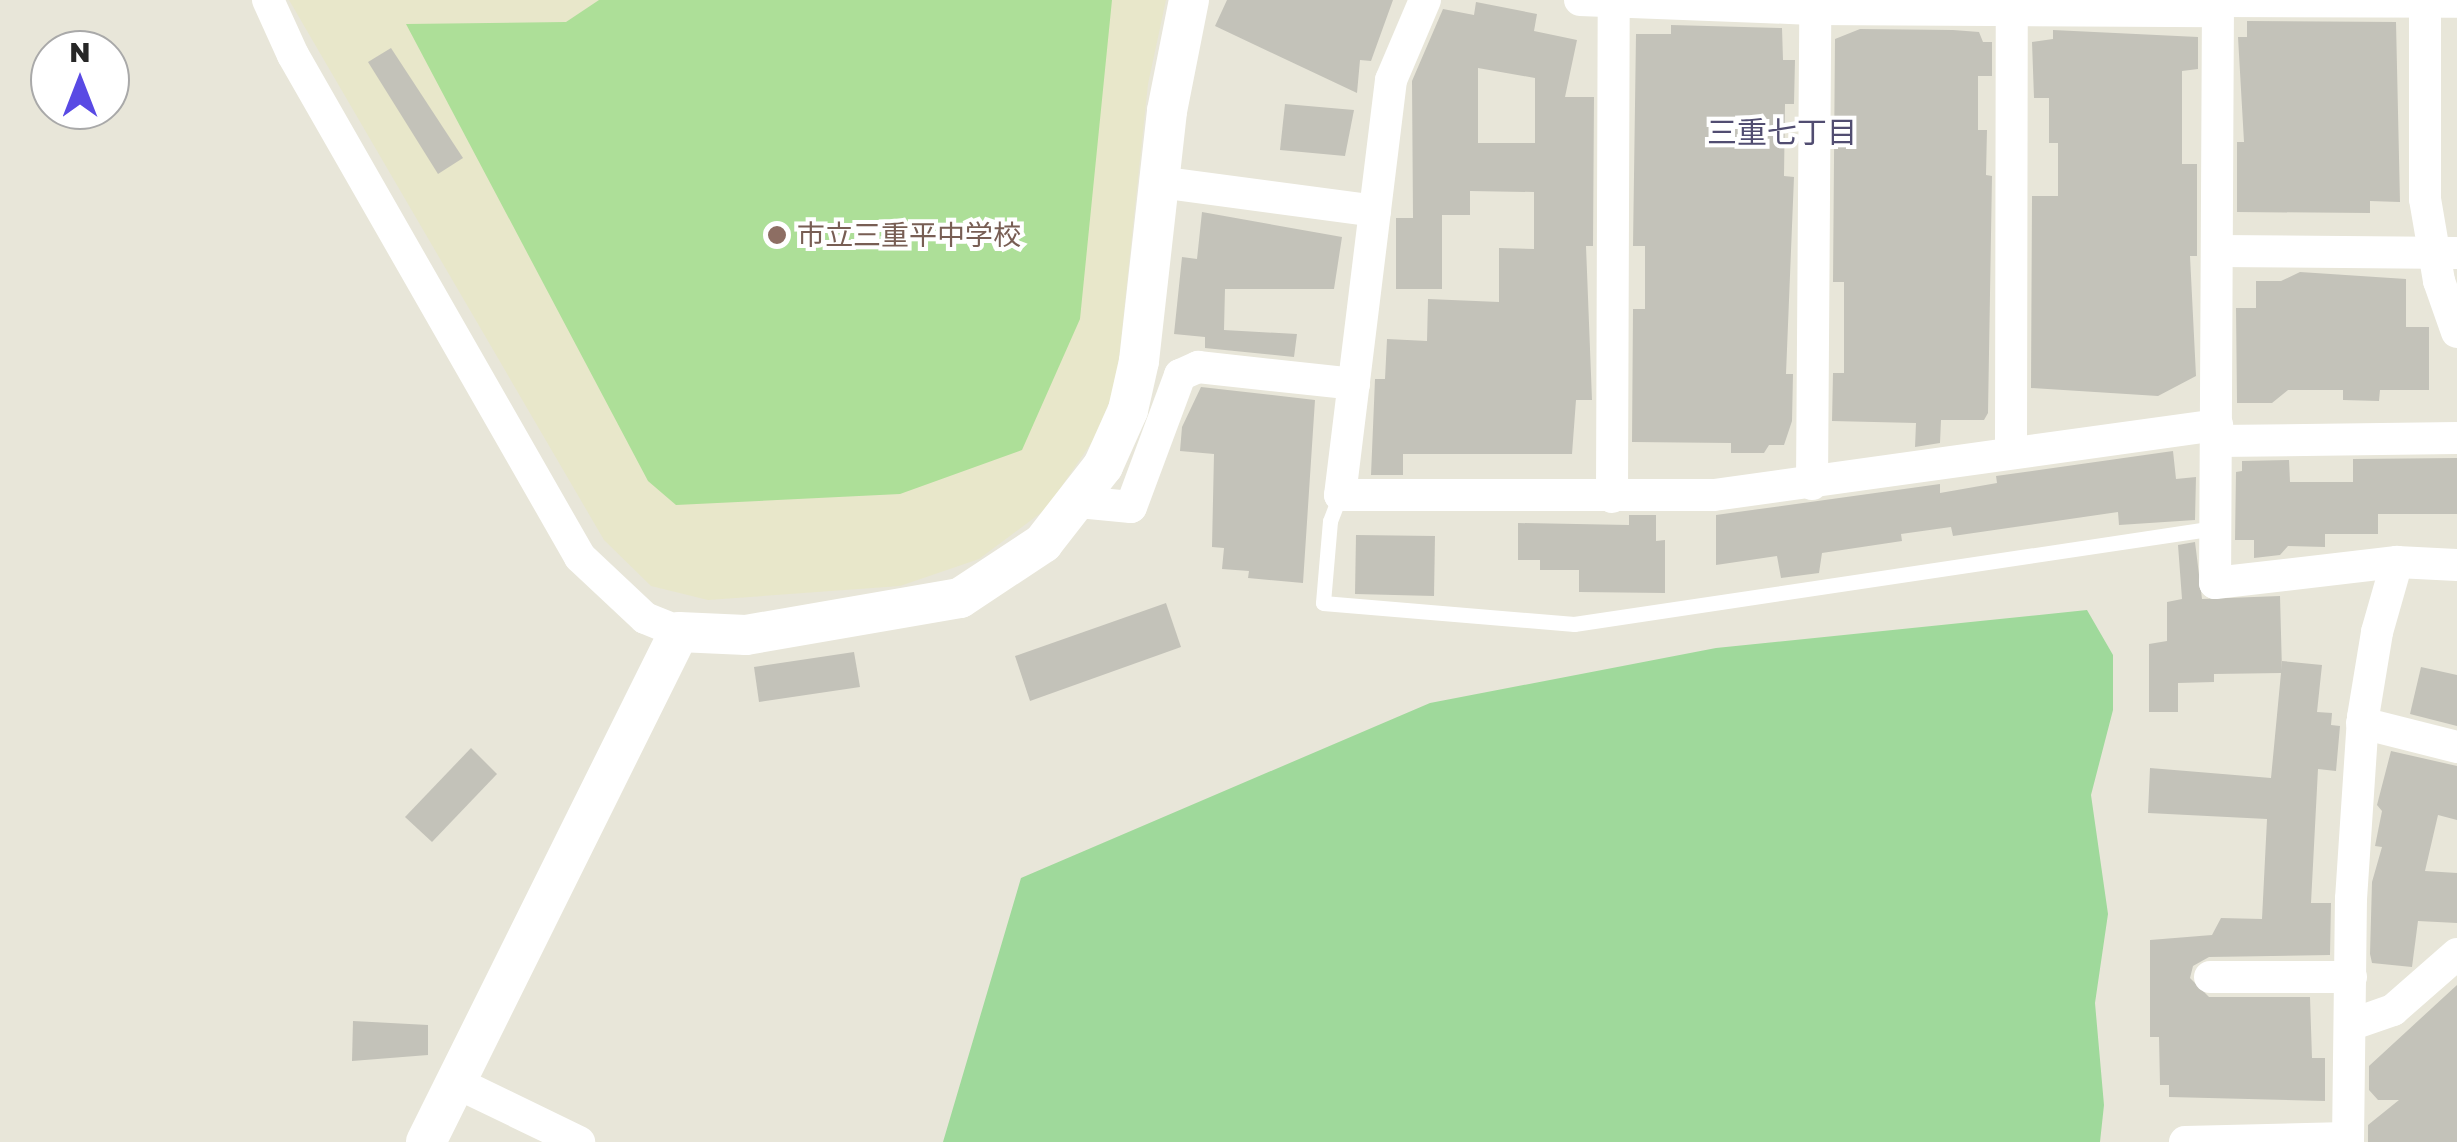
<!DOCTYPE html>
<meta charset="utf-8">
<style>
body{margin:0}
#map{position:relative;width:2457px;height:1142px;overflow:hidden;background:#e8e6d9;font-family:"Golos Text","Noto Sans JP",sans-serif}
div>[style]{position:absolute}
.education>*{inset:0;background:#e8e7ca}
.green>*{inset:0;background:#9fd99b}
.pitch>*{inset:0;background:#addf98}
.building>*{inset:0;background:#c3c2b9}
.service>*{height:15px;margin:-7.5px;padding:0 7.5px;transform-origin:7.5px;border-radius:7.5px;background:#fff}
.minor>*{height:32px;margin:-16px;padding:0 16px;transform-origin:16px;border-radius:16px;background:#fff}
.tertiary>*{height:40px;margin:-20px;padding:0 20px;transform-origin:20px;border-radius:20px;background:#fff}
.dots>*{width:28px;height:28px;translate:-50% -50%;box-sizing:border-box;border:5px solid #fff;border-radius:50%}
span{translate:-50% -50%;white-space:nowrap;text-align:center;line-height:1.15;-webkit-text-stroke:8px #fff;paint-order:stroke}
.education-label{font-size:28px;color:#785e54}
.left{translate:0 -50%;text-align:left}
.neighbourhood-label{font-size:30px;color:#514d71}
.north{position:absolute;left:30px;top:30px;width:100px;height:100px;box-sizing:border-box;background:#fff;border:2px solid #a9a9a9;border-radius:50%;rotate:0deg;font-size:28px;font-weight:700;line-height:40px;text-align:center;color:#272727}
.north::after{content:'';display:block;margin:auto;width:35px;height:45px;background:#594ae4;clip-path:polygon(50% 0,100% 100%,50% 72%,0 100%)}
</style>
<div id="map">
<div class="education">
<div style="clip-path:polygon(289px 0,1166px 0,1148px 84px,1116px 386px,1094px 439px,1046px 509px,979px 559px,900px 586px,708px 600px,651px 586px,604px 540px)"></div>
</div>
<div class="green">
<div style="clip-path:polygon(2087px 610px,2113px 655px,2113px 710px,2091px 795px,2108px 914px,2095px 1003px,2104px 1105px,2100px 1142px,943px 1142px,1021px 878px,1430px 703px,1716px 648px)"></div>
</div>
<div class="pitch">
<div style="clip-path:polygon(599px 0,1112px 0,1080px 319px,1022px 450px,900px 494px,676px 505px,648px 481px,406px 24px,566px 22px)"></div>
</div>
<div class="building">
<div style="clip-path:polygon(1227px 0,1393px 0,1371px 61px,1360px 60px,1357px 93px,1215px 26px)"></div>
<div style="clip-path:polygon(evenodd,1476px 2px,1537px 14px,1534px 31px,1577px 40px,1565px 97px,1594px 97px,1593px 246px,1586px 246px,1592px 400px,1576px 400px,1572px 454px,1403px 454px,1403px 475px,1371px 475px,1375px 379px,1385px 379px,1387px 339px,1427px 341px,1428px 299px,1499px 302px,1499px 248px,1534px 249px,1534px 192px,1470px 191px,1470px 215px,1442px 215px,1442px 289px,1396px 289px,1396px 218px,1413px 218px,1412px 81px,1443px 9px,1474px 15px,1476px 2px,1478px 68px,1535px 78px,1535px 143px,1478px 143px,1478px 68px)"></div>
<div style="clip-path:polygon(2247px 21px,2396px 22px,2400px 202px,2370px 201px,2370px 213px,2237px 212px,2237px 142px,2244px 142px,2238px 37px,2247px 37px)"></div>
<div style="clip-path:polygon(1671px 25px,1782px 28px,1783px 60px,1795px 60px,1794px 104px,1785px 104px,1784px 176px,1794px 177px,1786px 374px,1793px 374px,1792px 421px,1784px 445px,1769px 445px,1764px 453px,1731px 453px,1731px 443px,1632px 442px,1633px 309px,1645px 309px,1645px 246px,1633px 246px,1636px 34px,1671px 34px)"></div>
<div style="clip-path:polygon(1860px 29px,1953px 30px,1979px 32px,1983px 42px,1992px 42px,1992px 76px,1978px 76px,1978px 130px,1987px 130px,1986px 175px,1992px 176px,1988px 413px,1984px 420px,1941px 420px,1940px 443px,1915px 447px,1916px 423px,1832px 421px,1833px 373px,1844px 373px,1844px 282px,1833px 282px,1835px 39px)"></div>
<div style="clip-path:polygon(2053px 30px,2198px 37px,2198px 69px,2182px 71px,2182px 164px,2197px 164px,2197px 256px,2190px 256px,2196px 376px,2158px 396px,2031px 388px,2032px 196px,2058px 196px,2058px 143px,2049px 143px,2049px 98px,2034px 98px,2032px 42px,2053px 39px)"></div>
<div style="clip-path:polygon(391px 48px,463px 158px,438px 174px,368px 62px)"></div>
<div style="clip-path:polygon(1285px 104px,1354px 110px,1345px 156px,1280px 150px)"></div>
<div style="clip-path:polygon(1202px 212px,1342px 237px,1334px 289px,1225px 289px,1224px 330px,1297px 334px,1294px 357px,1205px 348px,1205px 337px,1174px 334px,1182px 257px,1197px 259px)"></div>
<div style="clip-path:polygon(2300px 272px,2406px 279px,2406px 327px,2429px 327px,2429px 390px,2380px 390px,2379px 401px,2343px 400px,2343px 390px,2288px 390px,2272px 403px,2237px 403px,2236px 308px,2256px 308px,2256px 281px,2281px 281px)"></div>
<div style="clip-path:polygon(1201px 387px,1315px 400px,1303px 583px,1248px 578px,1249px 571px,1222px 569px,1224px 548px,1212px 547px,1214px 454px,1180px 451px,1182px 427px)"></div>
<div style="clip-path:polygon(2173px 451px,2176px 479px,2196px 477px,2195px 520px,2119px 525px,2118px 512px,1953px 536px,1951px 527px,1901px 534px,1902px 541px,1822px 553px,1819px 573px,1781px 578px,1777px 556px,1716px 565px,1716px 515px,1940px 484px,1940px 493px,1997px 483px,1996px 476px)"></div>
<div style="clip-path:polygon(2457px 458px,2457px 514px,2378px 514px,2378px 534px,2325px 534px,2325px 547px,2288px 546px,2280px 555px,2254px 558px,2254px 540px,2235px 540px,2236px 472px,2242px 471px,2242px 461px,2289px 460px,2290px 482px,2353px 482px,2353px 459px)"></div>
<div style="clip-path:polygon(1629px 515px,1656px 515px,1656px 541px,1665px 540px,1665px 593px,1579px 592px,1579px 570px,1540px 570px,1540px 560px,1518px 560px,1518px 523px,1629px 525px)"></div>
<div style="clip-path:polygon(1356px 535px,1435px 536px,1434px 596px,1355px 594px)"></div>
<div style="clip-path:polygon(2195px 542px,2202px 599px,2280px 596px,2282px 671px,2282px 661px,2322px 665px,2317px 712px,2332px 713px,2331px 725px,2340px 726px,2336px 771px,2318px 769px,2311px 903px,2331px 903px,2330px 955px,2209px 957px,2193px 966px,2190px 978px,2209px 997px,2310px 997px,2312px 1058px,2325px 1058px,2325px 1101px,2169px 1097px,2169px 1085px,2160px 1085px,2159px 1037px,2150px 1037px,2150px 940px,2212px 935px,2221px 918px,2262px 919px,2267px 819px,2148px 813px,2150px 768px,2271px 778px,2281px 673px,2214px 674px,2214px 682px,2178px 683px,2178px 712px,2149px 712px,2149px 644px,2167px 641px,2167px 602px,2182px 599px,2178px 545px)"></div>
<div style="clip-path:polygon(1166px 603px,1181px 647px,1030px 701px,1015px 656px)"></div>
<div style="clip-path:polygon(854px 652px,860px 687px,759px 702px,754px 667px)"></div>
<div style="clip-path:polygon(2421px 667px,2457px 675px,2457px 726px,2410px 714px)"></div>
<div style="clip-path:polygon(471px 748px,497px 774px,432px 842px,405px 817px)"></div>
<div style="clip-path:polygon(2391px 751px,2457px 766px,2457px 820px,2438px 815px,2425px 871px,2457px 873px,2457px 923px,2418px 921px,2412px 967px,2372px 963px,2370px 954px,2372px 882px,2382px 847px,2375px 846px,2382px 811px,2377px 805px)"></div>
<div style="clip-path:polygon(2457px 985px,2457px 1142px,2368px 1142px,2368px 1125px,2399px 1100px,2378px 1100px,2369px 1090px,2369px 1066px)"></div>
<div style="clip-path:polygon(353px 1021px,428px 1025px,428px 1055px,352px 1061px)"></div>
</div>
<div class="service">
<div style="left:1340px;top:495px;width:28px;rotate:111deg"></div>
<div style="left:1330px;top:521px;width:82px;rotate:94.9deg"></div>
<div style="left:1323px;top:603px;width:252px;rotate:4.8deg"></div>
<div style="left:1574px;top:624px;width:648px;rotate:-8.52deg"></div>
</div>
<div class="minor">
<div style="left:268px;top:0;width:60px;rotate:65.6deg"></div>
<div style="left:293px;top:55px;width:578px;rotate:60.24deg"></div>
<div style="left:580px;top:557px;width:89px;rotate:43.2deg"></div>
<div style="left:645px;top:618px;width:37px;rotate:22deg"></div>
<div style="left:1425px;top:0;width:87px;rotate:113deg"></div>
<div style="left:1391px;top:80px;width:418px;rotate:97deg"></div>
<div style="left:1340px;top:495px;width:374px"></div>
<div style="left:1714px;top:495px;width:508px;rotate:-7.92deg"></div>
<div style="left:1580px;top:0;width:232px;rotate:2.2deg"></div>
<div style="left:1812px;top:9px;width:406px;rotate:0.3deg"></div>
<div style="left:2218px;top:0;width:583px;rotate:90.29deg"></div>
<div style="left:2215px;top:583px;width:183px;rotate:-6.6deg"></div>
<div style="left:2425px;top:0;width:199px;rotate:90deg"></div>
<div style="left:2425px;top:199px;width:83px;rotate:80.3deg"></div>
<div style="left:2439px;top:281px;width:54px;rotate:70.6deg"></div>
<div style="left:2218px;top:1px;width:239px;rotate:0.2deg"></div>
<div style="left:1159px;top:182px;width:218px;rotate:7.6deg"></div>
<div style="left:2218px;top:251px;width:239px;rotate:0.5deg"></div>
<div style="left:2218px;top:441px;width:239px;rotate:-0.7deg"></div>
<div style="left:2011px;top:453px;width:446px;rotate:-89.9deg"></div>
<div style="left:1812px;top:484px;width:484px;rotate:-89.6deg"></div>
<div style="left:1612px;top:497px;width:492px;rotate:-89.8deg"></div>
<div style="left:1079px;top:502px;width:52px;rotate:5.5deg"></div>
<div style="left:1131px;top:507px;width:141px;rotate:-69.6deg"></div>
<div style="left:1180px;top:375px;width:20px;rotate:-24deg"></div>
<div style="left:1198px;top:367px;width:157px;rotate:6.2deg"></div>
<div style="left:2362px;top:723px;width:98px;rotate:14.2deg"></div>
<div style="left:2210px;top:977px;width:141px"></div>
<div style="left:2350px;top:1025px;width:46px;rotate:-19.2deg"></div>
<div style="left:2393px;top:1010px;width:85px;rotate:-41.2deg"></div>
<div style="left:455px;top:1082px;width:138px;rotate:25.8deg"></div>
<div style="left:2185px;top:1142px;width:162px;rotate:-1.4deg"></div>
<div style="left:2348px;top:1142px;width:243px;rotate:-89.3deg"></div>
<div style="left:2351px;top:899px;width:182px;rotate:-86.2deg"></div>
<div style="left:2363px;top:717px;width:86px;rotate:-80.6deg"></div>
<div style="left:2377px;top:632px;width:73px;rotate:-74.1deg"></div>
<div style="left:2397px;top:562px;width:60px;rotate:2.9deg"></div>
</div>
<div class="tertiary">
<div style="left:426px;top:1142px;width:569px;rotate:-63.61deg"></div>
<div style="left:679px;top:632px;width:67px;rotate:2.6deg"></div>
<div style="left:746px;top:635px;width:217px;rotate:-9.8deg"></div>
<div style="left:960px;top:598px;width:100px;rotate:-33.5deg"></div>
<div style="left:1043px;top:543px;width:98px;rotate:-52.1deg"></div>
<div style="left:1103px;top:466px;width:61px;rotate:-65.9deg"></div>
<div style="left:1128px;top:410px;width:50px;rotate:-77.3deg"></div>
<div style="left:1139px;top:361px;width:252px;rotate:-83.6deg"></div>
<div style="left:1167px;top:111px;width:113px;rotate:-78.8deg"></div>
</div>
<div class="dots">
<div style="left:777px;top:235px;background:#8d6e63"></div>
</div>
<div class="education-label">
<span class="left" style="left:797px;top:235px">市立三重平中学校</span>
</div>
<div class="neighbourhood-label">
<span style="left:1782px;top:132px">三重七丁目</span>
</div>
<div class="north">N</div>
</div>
